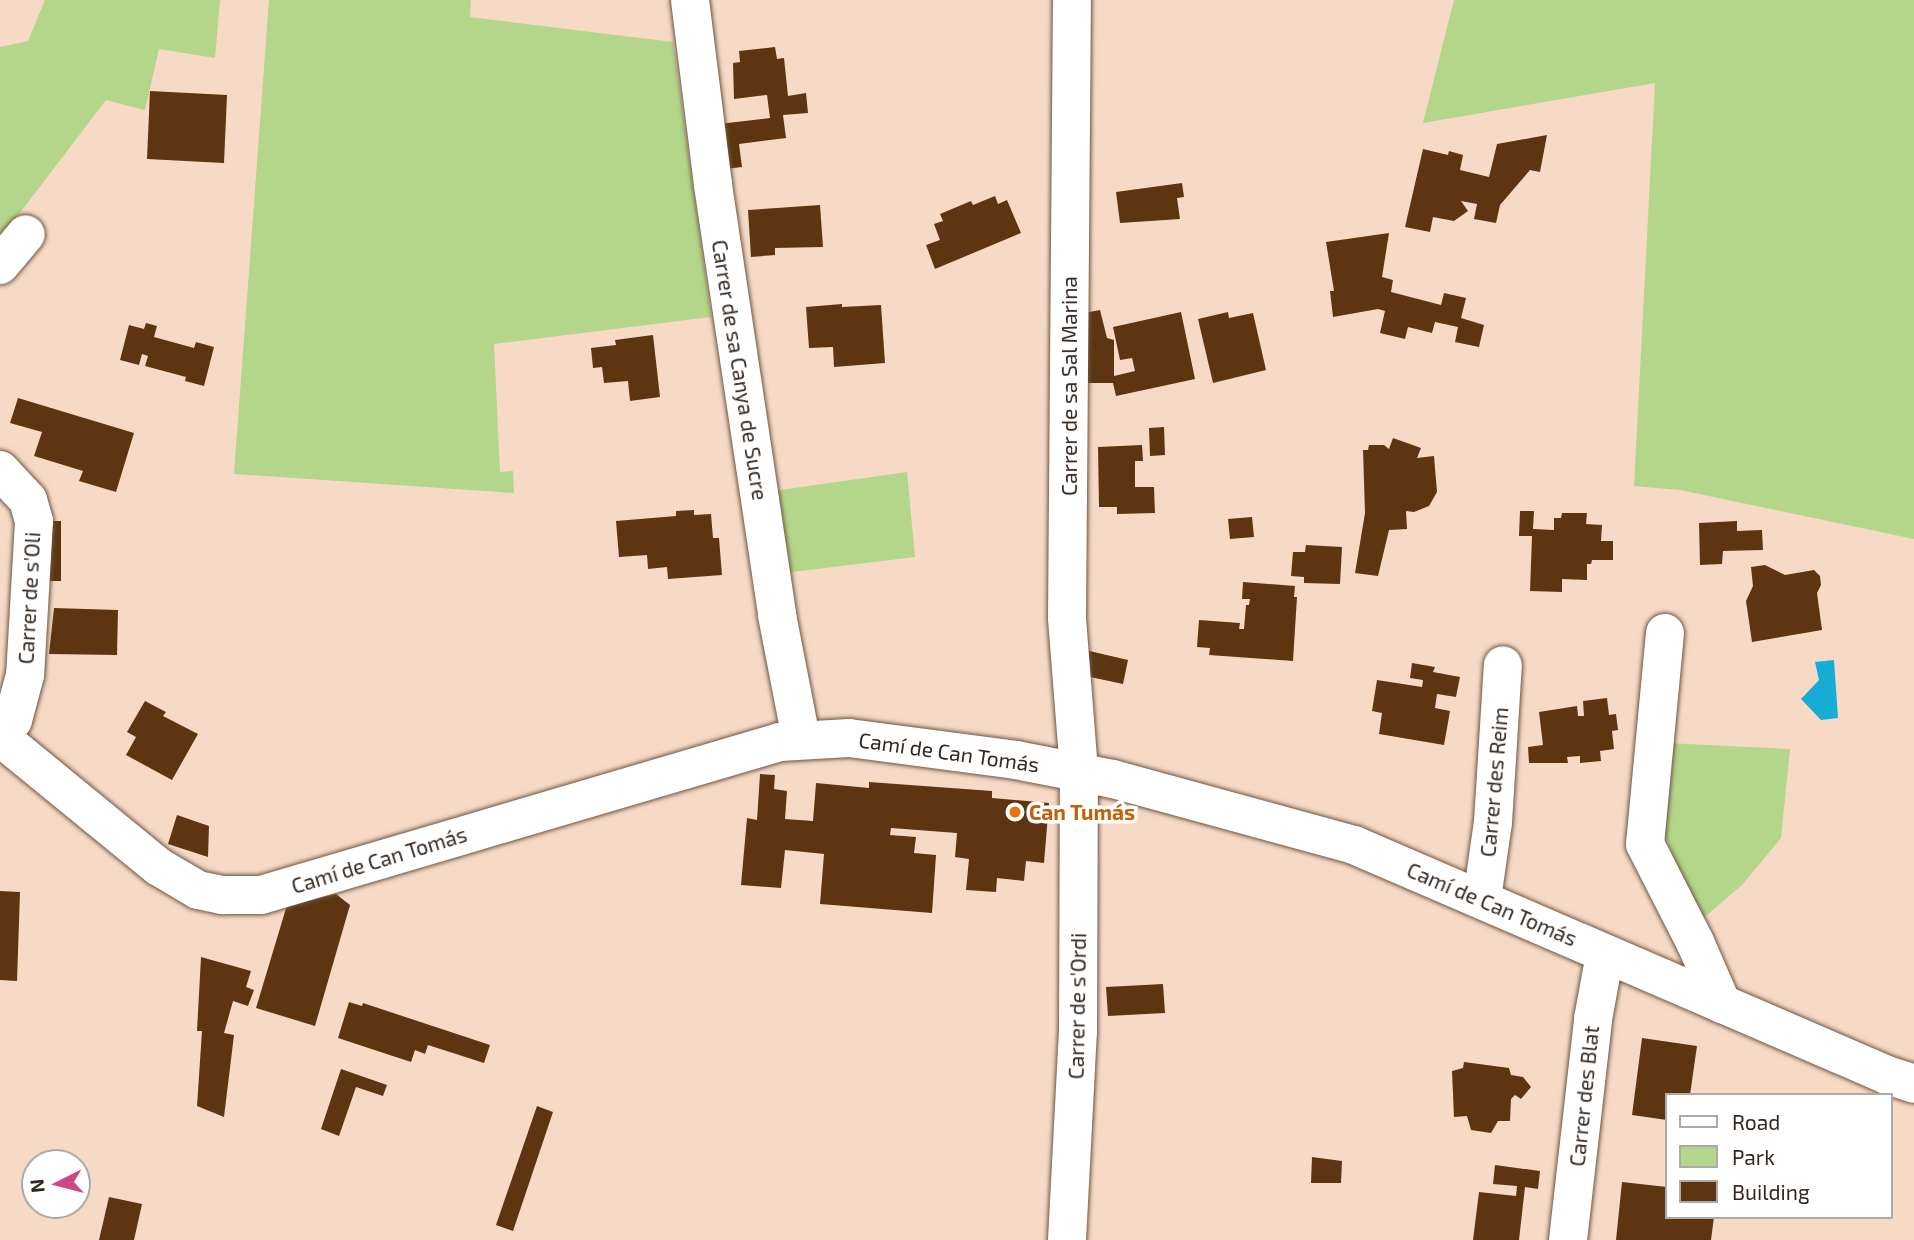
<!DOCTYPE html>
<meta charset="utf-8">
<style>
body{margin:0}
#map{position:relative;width:1914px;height:1240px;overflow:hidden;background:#f7dac5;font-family:"Exo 2",sans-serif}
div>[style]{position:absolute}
.green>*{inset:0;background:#b3d68a}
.water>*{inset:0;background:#17acd6}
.building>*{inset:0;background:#5d3510}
.roads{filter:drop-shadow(0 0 2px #6d5543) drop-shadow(0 0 2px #6d5543)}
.minor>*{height:38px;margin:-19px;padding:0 19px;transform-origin:19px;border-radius:19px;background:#fff}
.dots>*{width:19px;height:19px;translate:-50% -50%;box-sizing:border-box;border:4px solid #fff;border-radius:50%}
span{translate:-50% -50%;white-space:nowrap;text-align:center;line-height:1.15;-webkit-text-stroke:7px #fff;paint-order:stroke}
.street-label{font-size:21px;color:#332820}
.food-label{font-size:21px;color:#c56008;font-weight:700}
.left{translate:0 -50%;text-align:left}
.legend{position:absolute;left:1665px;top:1093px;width:228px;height:126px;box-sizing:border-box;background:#fff;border:2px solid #ada9a6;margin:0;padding:9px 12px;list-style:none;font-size:21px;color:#332820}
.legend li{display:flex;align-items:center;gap:14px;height:35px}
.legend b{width:35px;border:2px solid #ada9a6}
.north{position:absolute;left:21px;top:1149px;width:70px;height:70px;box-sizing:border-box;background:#fff;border:2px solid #ada9a6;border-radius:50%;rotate:264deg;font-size:19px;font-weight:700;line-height:28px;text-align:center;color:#332820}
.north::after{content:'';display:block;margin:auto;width:24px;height:32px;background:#cd4685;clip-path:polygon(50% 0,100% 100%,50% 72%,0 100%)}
</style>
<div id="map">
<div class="green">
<div style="clip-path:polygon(45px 0,220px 0,215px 58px,159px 49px,145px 110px,106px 100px,0 239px,0 47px,28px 41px)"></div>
<div style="clip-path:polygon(269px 0,471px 0,470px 17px,673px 42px,711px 317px,494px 344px,500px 472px,513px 471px,514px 493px,234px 474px)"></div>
<div style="clip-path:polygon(1454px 0,1914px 0,1914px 539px,1680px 490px,1634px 486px,1655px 83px,1423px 123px)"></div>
<div style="clip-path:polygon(907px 472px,915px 557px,784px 573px,773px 491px)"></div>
<div style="clip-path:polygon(1667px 743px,1790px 749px,1781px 838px,1742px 885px,1700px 921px,1660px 823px)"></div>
</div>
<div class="water">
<div style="clip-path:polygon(1834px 660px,1838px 718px,1821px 720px,1801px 699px,1819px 680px,1815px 662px)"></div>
</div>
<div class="building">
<div style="clip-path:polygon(775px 47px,777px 59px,784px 58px,788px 96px,806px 93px,808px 113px,783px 115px,786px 138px,739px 144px,742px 167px,725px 169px,719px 124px,770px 118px,767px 95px,734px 99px,733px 63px,740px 62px,739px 51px)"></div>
<div style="clip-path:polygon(150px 91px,227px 95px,224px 163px,147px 159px)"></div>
<div style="clip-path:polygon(1547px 135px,1540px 172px,1530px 170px,1500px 205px,1496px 223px,1474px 219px,1477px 204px,1461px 201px,1468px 211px,1454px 221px,1433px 217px,1430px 232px,1405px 227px,1423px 149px,1448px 155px,1449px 151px,1463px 155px,1460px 170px,1489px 177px,1497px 144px)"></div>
<div style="clip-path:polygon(1182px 183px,1184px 197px,1177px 198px,1180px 219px,1120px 223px,1116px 192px)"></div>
<div style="clip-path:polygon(995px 196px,998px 204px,1007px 200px,1021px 233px,935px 269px,926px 245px,940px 240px,934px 224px,943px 221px,940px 214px,971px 201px,973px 205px)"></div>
<div style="clip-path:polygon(820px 205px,823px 247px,775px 248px,775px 255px,751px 257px,748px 210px)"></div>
<div style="clip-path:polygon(1389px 233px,1382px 277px,1393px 280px,1391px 292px,1441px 305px,1444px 293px,1466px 298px,1461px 318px,1484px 325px,1479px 347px,1455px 342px,1458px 327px,1435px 322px,1432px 333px,1408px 327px,1405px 339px,1380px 333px,1385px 311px,1378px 309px,1333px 317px,1330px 291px,1334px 291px,1326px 242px)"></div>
<div style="clip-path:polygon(842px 304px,842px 307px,881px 305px,885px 363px,834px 367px,833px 347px,809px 348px,806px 307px)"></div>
<div style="clip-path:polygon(1100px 310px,1107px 338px,1114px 340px,1114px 376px,1135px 371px,1132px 358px,1120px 360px,1113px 327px,1181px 312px,1195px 379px,1116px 396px,1113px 383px,1084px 383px,1084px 313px)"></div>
<div style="clip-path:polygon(1228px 312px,1229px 318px,1253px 313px,1266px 370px,1213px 383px,1198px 319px)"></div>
<div style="clip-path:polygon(146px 323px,157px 326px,154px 337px,194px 348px,196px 342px,214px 347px,204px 386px,185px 381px,186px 377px,145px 366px,148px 356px,142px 354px,139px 365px,120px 360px,129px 325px,144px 329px)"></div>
<div style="clip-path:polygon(653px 335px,660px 397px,630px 401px,628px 381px,604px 383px,602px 367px,593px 368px,591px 348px,616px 345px,615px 340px)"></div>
<div style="clip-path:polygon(18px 398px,134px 433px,116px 492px,79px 481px,83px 471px,34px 456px,42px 432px,10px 423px)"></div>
<div style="clip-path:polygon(1164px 427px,1165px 455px,1150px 456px,1149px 428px)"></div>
<div style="clip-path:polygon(1393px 438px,1421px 448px,1417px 458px,1434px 456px,1437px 492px,1429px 506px,1414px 512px,1406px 511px,1407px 529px,1389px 530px,1378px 576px,1355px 573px,1365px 513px,1363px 450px,1368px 450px,1369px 445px,1384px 445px,1389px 449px)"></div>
<div style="clip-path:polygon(1142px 445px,1143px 461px,1135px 461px,1135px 487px,1154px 487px,1155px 513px,1117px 514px,1117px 507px,1099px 507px,1098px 447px)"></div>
<div style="clip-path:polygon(694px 510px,694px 515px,711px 514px,713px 538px,719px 538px,722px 575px,668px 579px,667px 567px,648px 569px,647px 555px,619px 557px,616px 521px,676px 516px,676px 511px)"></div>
<div style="clip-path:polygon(1520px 511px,1534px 511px,1533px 529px,1554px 530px,1554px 518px,1561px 518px,1562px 513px,1587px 513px,1586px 524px,1602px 525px,1601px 541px,1613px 541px,1613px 560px,1592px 560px,1591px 564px,1587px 564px,1587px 580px,1562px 579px,1562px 592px,1530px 591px,1532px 536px,1519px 536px)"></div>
<div style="clip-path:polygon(1252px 517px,1254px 537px,1230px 539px,1228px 519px)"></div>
<div style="clip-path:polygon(44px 521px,61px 521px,61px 581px,44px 581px)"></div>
<div style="clip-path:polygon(1737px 521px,1737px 531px,1762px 530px,1763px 550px,1723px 551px,1722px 564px,1700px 565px,1699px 523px)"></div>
<div style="clip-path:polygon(1306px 545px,1342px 547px,1340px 584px,1304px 583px,1304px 577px,1291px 576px,1293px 552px,1305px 552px)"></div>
<div style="clip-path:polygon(1765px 565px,1785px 575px,1814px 570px,1820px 576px,1821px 585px,1817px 593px,1822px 630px,1752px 642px,1746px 601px,1753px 586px,1751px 567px)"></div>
<div style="clip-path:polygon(1243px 582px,1295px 586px,1294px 597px,1297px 597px,1293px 661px,1209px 655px,1210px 648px,1197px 647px,1199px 620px,1240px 623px,1239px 629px,1244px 629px,1246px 605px,1249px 605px,1250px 599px,1242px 599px)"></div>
<div style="clip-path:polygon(54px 608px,118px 610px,117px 655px,49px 654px)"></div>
<div style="clip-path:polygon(1081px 649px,1128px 660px,1123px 684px,1081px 675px)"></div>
<div style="clip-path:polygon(1412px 663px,1435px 667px,1433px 672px,1460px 677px,1456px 697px,1437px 694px,1435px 708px,1450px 711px,1444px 745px,1379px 734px,1382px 713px,1372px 711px,1377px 680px,1422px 687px,1423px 680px,1410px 678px)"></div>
<div style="clip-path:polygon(1607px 698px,1609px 715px,1616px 714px,1618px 730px,1612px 731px,1614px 749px,1600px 751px,1601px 761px,1580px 763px,1580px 756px,1567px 757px,1568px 763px,1529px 763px,1528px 747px,1543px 745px,1539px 712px,1577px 706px,1578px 716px,1584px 716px,1583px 701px)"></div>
<div style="clip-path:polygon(145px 701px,166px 712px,163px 716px,198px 734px,172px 780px,126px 755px,136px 737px,127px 732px)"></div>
<div style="clip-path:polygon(760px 774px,775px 775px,774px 789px,787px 791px,785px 819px,813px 821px,816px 783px,869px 788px,869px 782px,992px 791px,992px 798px,1049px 803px,1044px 863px,1026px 861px,1024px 881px,997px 878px,996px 892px,966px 890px,969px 859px,955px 857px,957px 833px,891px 828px,890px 835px,916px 837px,914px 853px,936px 855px,932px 913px,820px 904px,824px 854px,785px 850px,781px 888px,741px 885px,747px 818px,757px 820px)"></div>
<div style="clip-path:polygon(177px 815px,209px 826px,208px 857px,168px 844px)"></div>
<div style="clip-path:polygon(0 891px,20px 892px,17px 981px,0 980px)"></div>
<div style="clip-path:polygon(336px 894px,350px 905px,315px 1026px,256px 1008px,287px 905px)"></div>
<div style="clip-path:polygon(201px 957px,251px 971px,246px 987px,254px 990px,248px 1006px,233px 1001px,224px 1033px,234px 1035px,224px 1117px,197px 1106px,202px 1031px,197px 1031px)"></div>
<div style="clip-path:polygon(1163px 984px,1165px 1013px,1108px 1016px,1106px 987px)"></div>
<div style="clip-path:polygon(349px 1002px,362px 1006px,363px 1003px,490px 1045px,484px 1063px,428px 1045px,425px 1054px,415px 1050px,411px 1062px,338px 1038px)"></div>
<div style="clip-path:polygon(1642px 1038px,1697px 1046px,1690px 1095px,1667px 1095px,1667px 1120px,1632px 1115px)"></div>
<div style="clip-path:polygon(1464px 1062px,1509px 1068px,1511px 1075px,1523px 1077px,1531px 1087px,1521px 1099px,1515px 1095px,1511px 1099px,1510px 1121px,1498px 1121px,1491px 1133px,1471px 1130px,1467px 1116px,1454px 1117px,1452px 1071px,1463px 1068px)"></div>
<div style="clip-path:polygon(341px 1069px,387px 1085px,383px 1096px,356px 1087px,339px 1136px,321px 1129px)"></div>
<div style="clip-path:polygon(537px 1106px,553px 1112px,513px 1231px,496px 1225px)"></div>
<div style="clip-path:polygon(1312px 1157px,1342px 1161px,1341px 1183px,1311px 1183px)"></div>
<div style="clip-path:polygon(1495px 1165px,1540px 1171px,1538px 1189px,1525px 1187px,1519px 1240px,1473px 1240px,1479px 1192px,1516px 1196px,1517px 1186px,1493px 1184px)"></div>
<div style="clip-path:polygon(1622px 1182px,1667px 1187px,1667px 1217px,1714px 1217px,1711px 1240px,1616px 1240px)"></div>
<div style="clip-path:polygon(109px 1197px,142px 1204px,134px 1240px,99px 1240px)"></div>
</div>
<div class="roads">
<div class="minor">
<div style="left:690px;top:0;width:186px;rotate:82.9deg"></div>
<div style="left:713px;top:185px;width:435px;rotate:81.5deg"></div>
<div style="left:777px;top:615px;width:125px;rotate:79deg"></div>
<div style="left:0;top:265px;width:40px;rotate:-50deg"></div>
<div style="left:0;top:470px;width:41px;rotate:47deg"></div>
<div style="left:28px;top:500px;width:22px;rotate:74deg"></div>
<div style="left:34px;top:521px;width:154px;rotate:93.3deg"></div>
<div style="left:25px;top:675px;width:47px;rotate:104.9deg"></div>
<div style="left:13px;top:720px;width:16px;rotate:142deg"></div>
<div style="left:1665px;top:633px;width:212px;rotate:95.4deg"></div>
<div style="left:1645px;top:844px;width:110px;rotate:63deg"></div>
<div style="left:1695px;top:942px;width:68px;rotate:66.5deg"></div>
<div style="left:0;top:737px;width:205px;rotate:39.3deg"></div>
<div style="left:159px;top:867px;width:45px;rotate:30.5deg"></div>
<div style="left:198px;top:890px;width:25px;rotate:12deg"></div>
<div style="left:222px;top:895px;width:39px"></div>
<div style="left:261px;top:895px;width:541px;rotate:-16.43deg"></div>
<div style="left:780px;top:742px;width:69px;rotate:-3.3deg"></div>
<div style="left:849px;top:738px;width:168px;rotate:7.5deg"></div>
<div style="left:1016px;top:760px;width:99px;rotate:11.1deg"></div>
<div style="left:1113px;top:779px;width:250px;rotate:15.3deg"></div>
<div style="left:1354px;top:845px;width:581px;rotate:23.34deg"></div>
<div style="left:1887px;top:1075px;width:28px;rotate:18deg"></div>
<div style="left:1482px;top:899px;width:78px;rotate:-81.9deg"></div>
<div style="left:1493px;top:822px;width:157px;rotate:-86.4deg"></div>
<div style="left:1067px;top:1240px;width:208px;rotate:-87deg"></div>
<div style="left:1078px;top:1032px;width:261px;rotate:-89.8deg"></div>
<div style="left:1079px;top:771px;width:154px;rotate:-94.5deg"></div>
<div style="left:1067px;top:617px;width:617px;rotate:-89.54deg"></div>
<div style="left:1568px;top:1240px;width:222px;rotate:-83.5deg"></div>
<div style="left:1593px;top:1019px;width:66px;rotate:-79.5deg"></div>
</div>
</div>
<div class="dots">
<div style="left:1015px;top:812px;background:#e8710a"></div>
</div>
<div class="street-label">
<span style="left:740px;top:370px;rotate:81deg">Carrer de sa Canya de Sucre</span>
<span style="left:1069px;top:386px;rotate:-90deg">Carrer de sa Sal Marina</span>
<span style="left:29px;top:598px;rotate:-87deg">Carrer de s'Oli</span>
<span style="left:949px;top:752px;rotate:8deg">Camí de Can Tomás</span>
<span style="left:1494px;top:782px;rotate:-85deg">Carrer des Reim</span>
<span style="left:379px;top:860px;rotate:-17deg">Camí de Can Tomás</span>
<span style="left:1492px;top:904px;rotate:23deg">Camí de Can Tomás</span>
<span style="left:1077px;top:1006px;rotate:-89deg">Carrer de s'Ordi</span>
<span style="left:1584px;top:1096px;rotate:-84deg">Carrer des Blat</span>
</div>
<div class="food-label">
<span class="left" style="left:1029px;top:812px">Can Tumás</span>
</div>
<ul class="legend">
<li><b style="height:9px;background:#fff"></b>Road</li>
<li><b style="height:19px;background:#b3d68a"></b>Park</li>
<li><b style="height:19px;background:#5d3510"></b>Building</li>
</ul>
<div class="north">N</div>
</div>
